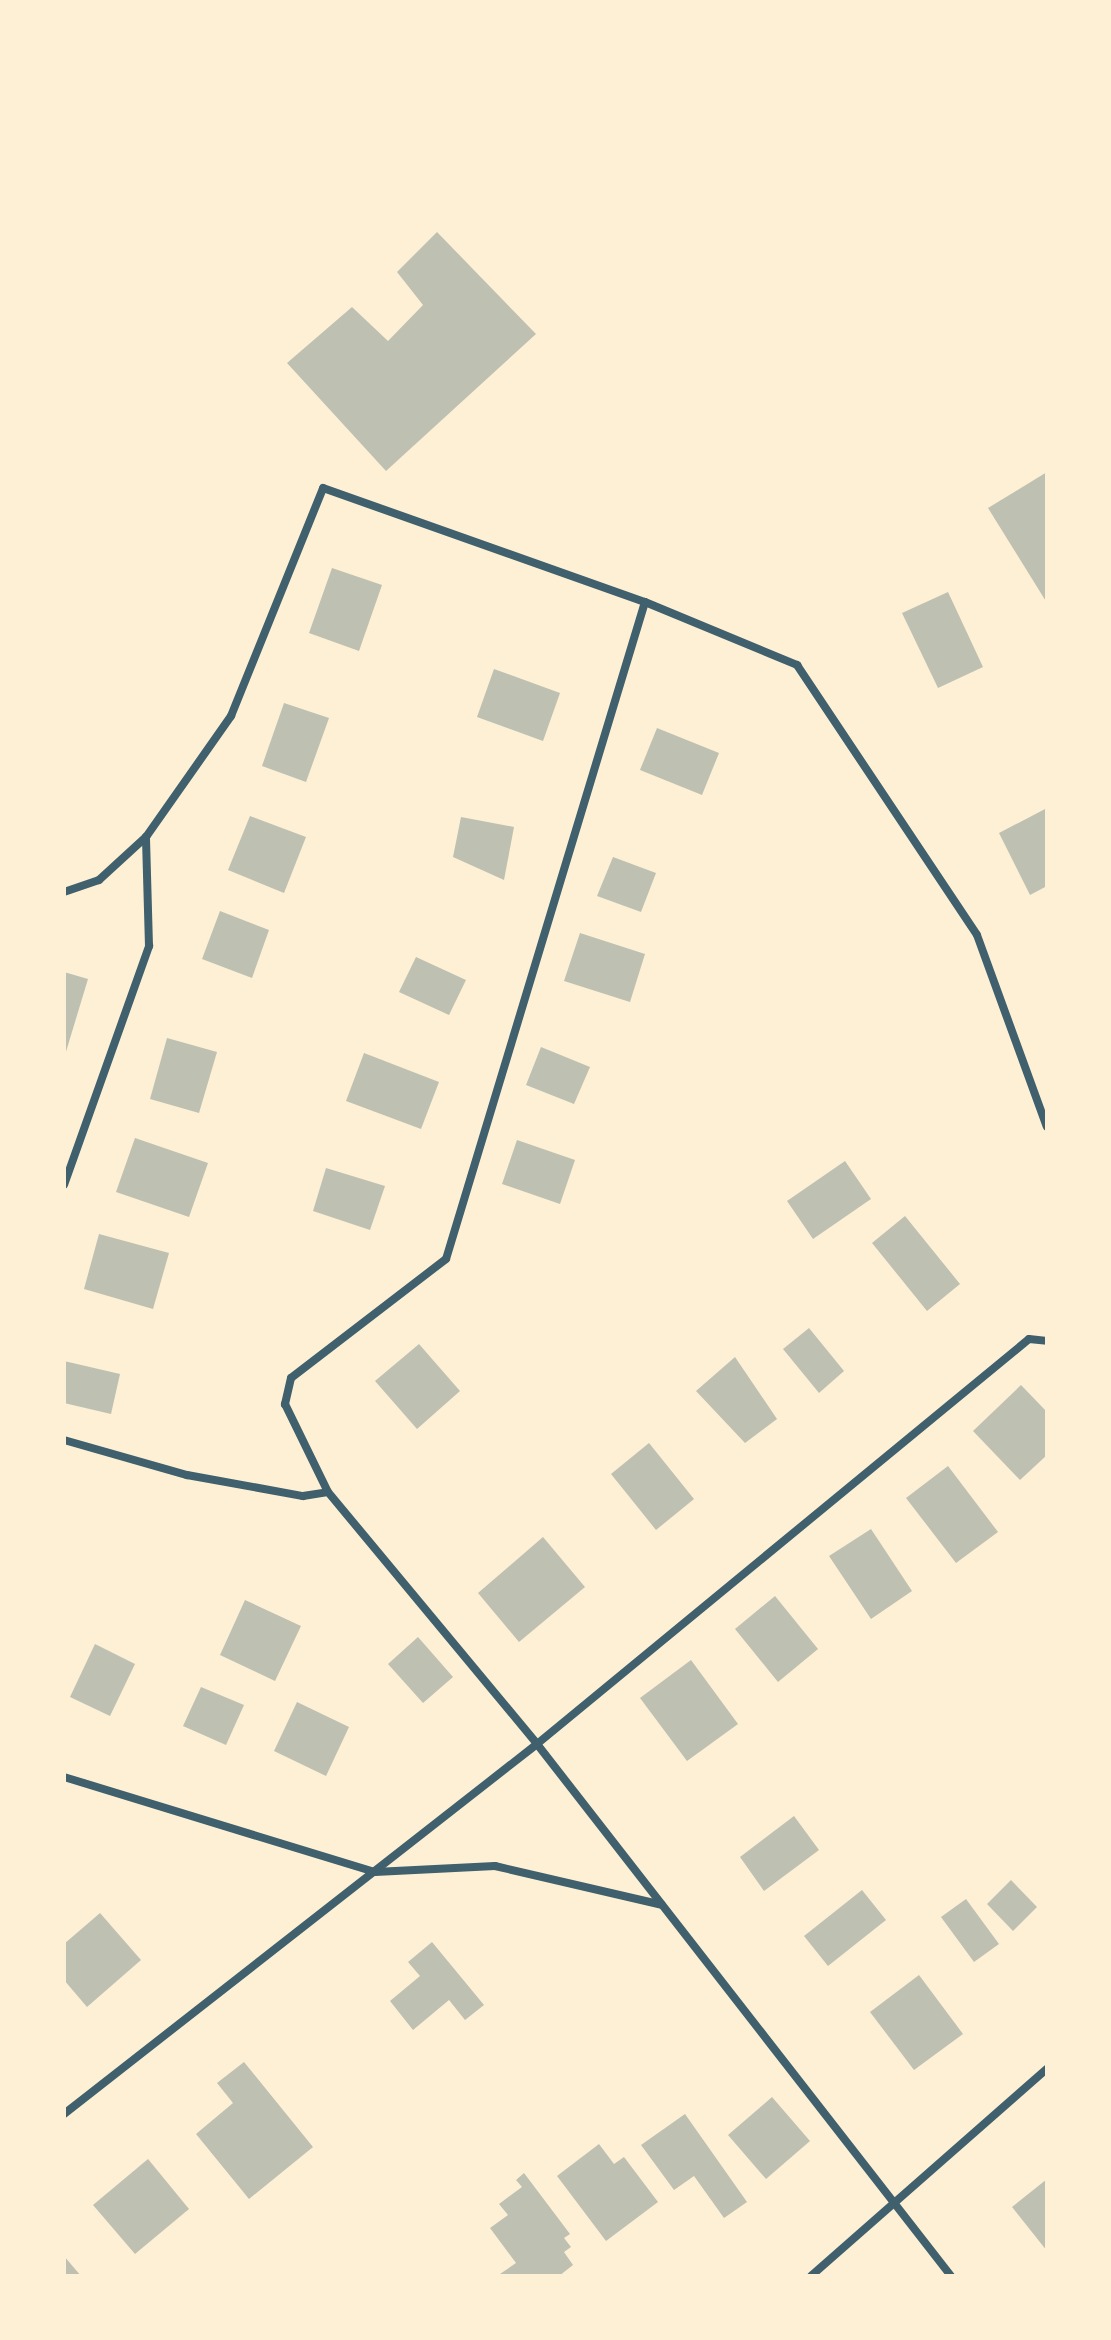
<!DOCTYPE html>
<style>
body{margin:0}
#map{position:relative;width:1111px;height:2340px;overflow:hidden;background:#fdf0d5;font-family:Roboto,sans-serif}
div>[style]{position:absolute}
.building>*{inset:0;background:#bec0b2}
.minor>*{height:8px;margin:-4px;padding:0 4px;transform-origin:4px;border-radius:4px;background:#3f606c}
span{translate:-50% -50%;white-space:nowrap;text-align:center;line-height:1.15;-webkit-text-stroke:6px #fdf0d5;paint-order:stroke}
.frame{position:absolute;inset:0;border:66px solid #fdf0d5;pointer-events:none}
</style>
<div id="map">
<div class="building">
<div style="clip-path:polygon(437px 232px,536px 334px,386px 471px,287px 363px,352px 307px,388px 341px,423px 305px,397px 272px)"></div>
<div style="clip-path:polygon(1047px 472px,1047px 603px,988px 508px)"></div>
<div style="clip-path:polygon(332px 568px,382px 585px,359px 651px,309px 633px)"></div>
<div style="clip-path:polygon(948px 592px,983px 667px,938px 688px,902px 613px)"></div>
<div style="clip-path:polygon(494px 669px,560px 693px,543px 741px,477px 717px)"></div>
<div style="clip-path:polygon(284px 703px,329px 718px,306px 782px,262px 766px)"></div>
<div style="clip-path:polygon(657px 728px,719px 753px,702px 795px,640px 770px)"></div>
<div style="clip-path:polygon(1047px 808px,1047px 886px,1030px 895px,999px 833px)"></div>
<div style="clip-path:polygon(250px 816px,306px 837px,284px 893px,228px 870px)"></div>
<div style="clip-path:polygon(461px 817px,514px 827px,504px 880px,453px 857px)"></div>
<div style="clip-path:polygon(613px 857px,656px 873px,641px 912px,597px 896px)"></div>
<div style="clip-path:polygon(220px 911px,269px 930px,252px 978px,202px 959px)"></div>
<div style="clip-path:polygon(580px 933px,645px 954px,630px 1002px,564px 981px)"></div>
<div style="clip-path:polygon(416px 957px,466px 980px,449px 1015px,399px 992px)"></div>
<div style="clip-path:polygon(64px 972px,88px 979px,65px 1055px,64px 1055px)"></div>
<div style="clip-path:polygon(167px 1038px,217px 1052px,199px 1113px,150px 1099px)"></div>
<div style="clip-path:polygon(541px 1047px,590px 1067px,574px 1104px,526px 1085px)"></div>
<div style="clip-path:polygon(364px 1053px,439px 1082px,421px 1129px,346px 1101px)"></div>
<div style="clip-path:polygon(135px 1138px,208px 1163px,189px 1217px,116px 1192px)"></div>
<div style="clip-path:polygon(517px 1140px,575px 1160px,560px 1204px,502px 1184px)"></div>
<div style="clip-path:polygon(845px 1161px,871px 1199px,813px 1239px,787px 1201px)"></div>
<div style="clip-path:polygon(326px 1168px,385px 1186px,370px 1230px,313px 1211px)"></div>
<div style="clip-path:polygon(905px 1216px,960px 1284px,927px 1311px,872px 1243px)"></div>
<div style="clip-path:polygon(99px 1234px,169px 1253px,153px 1309px,84px 1289px)"></div>
<div style="clip-path:polygon(809px 1328px,844px 1371px,819px 1393px,783px 1349px)"></div>
<div style="clip-path:polygon(419px 1344px,460px 1391px,417px 1429px,375px 1381px)"></div>
<div style="clip-path:polygon(735px 1357px,777px 1419px,745px 1443px,696px 1391px)"></div>
<div style="clip-path:polygon(64px 1361px,120px 1374px,111px 1414px,64px 1403px)"></div>
<div style="clip-path:polygon(1021px 1385px,1047px 1412px,1047px 1455px,1020px 1480px,973px 1431px)"></div>
<div style="clip-path:polygon(649px 1443px,694px 1499px,656px 1530px,611px 1474px)"></div>
<div style="clip-path:polygon(948px 1466px,998px 1532px,956px 1563px,906px 1498px)"></div>
<div style="clip-path:polygon(871px 1529px,912px 1591px,871px 1619px,829px 1556px)"></div>
<div style="clip-path:polygon(543px 1537px,585px 1587px,519px 1642px,478px 1593px)"></div>
<div style="clip-path:polygon(775px 1596px,818px 1649px,778px 1682px,735px 1629px)"></div>
<div style="clip-path:polygon(245px 1600px,301px 1626px,275px 1681px,220px 1655px)"></div>
<div style="clip-path:polygon(418px 1637px,453px 1677px,423px 1703px,388px 1664px)"></div>
<div style="clip-path:polygon(95px 1644px,135px 1664px,110px 1716px,70px 1697px)"></div>
<div style="clip-path:polygon(691px 1660px,738px 1724px,687px 1761px,640px 1698px)"></div>
<div style="clip-path:polygon(201px 1687px,244px 1705px,226px 1745px,183px 1726px)"></div>
<div style="clip-path:polygon(297px 1702px,349px 1727px,326px 1776px,274px 1751px)"></div>
<div style="clip-path:polygon(794px 1816px,819px 1850px,764px 1891px,740px 1857px)"></div>
<div style="clip-path:polygon(1011px 1880px,1037px 1907px,1013px 1931px,987px 1904px)"></div>
<div style="clip-path:polygon(862px 1890px,886px 1920px,828px 1966px,804px 1936px)"></div>
<div style="clip-path:polygon(966px 1899px,999px 1944px,974px 1962px,941px 1917px)"></div>
<div style="clip-path:polygon(100px 1913px,141px 1960px,87px 2007px,64px 1980px,64px 1944px)"></div>
<div style="clip-path:polygon(432px 1942px,484px 2005px,465px 2020px,449px 2000px,413px 2030px,390px 2001px,420px 1976px,408px 1962px)"></div>
<div style="clip-path:polygon(919px 1975px,963px 2034px,914px 2070px,870px 2012px)"></div>
<div style="clip-path:polygon(244px 2062px,313px 2147px,249px 2199px,196px 2134px,233px 2103px,217px 2083px)"></div>
<div style="clip-path:polygon(772px 2097px,810px 2141px,766px 2179px,728px 2135px)"></div>
<div style="clip-path:polygon(685px 2114px,747px 2202px,724px 2218px,694px 2176px,674px 2190px,641px 2145px)"></div>
<div style="clip-path:polygon(599px 2144px,614px 2164px,624px 2157px,658px 2202px,606px 2241px,557px 2176px)"></div>
<div style="clip-path:polygon(148px 2159px,189px 2209px,135px 2254px,93px 2205px)"></div>
<div style="clip-path:polygon(524px 2173px,570px 2234px,564px 2238px,571px 2247px,564px 2252px,573px 2265px,559px 2276px,500px 2274px,516px 2263px,490px 2228px,508px 2215px,499px 2204px,522px 2187px,516px 2180px)"></div>
<div style="clip-path:polygon(1047px 2179px,1047px 2251px,1012px 2207px)"></div>
<div style="clip-path:polygon(64px 2256px,81px 2276px,64px 2276px)"></div>
</div>
<div class="minor">
<div style="left:645px;top:602px;width:686px;rotate:106.85deg"></div>
<div style="left:446px;top:1259px;width:195px;rotate:142.5deg"></div>
<div style="left:291px;top:1378px;width:27px;rotate:103deg"></div>
<div style="left:285px;top:1404px;width:98px;rotate:64deg"></div>
<div style="left:328px;top:1492px;width:327px;rotate:50.3deg"></div>
<div style="left:537px;top:1744px;width:674px;rotate:52.11deg"></div>
<div style="left:64px;top:892px;width:37px;rotate:-19deg"></div>
<div style="left:99px;top:880px;width:64px;rotate:-42.5deg"></div>
<div style="left:146px;top:837px;width:148px;rotate:-54.9deg"></div>
<div style="left:231px;top:716px;width:246px;rotate:-68deg"></div>
<div style="left:323px;top:488px;width:342px;rotate:19.5deg"></div>
<div style="left:645px;top:602px;width:165px;rotate:22.5deg"></div>
<div style="left:797px;top:665px;width:324px;rotate:56.3deg"></div>
<div style="left:977px;top:935px;width:204px;rotate:70deg"></div>
<div style="left:64px;top:1185px;width:254px;rotate:-70.4deg"></div>
<div style="left:149px;top:946px;width:109px;rotate:-91.6deg"></div>
<div style="left:64px;top:1440px;width:128px;rotate:15.9deg"></div>
<div style="left:187px;top:1475px;width:118px;rotate:10.3deg"></div>
<div style="left:303px;top:1496px;width:25px;rotate:-9deg"></div>
<div style="left:64px;top:1777px;width:325px;rotate:17deg"></div>
<div style="left:375px;top:1872px;width:120px;rotate:-2.9deg"></div>
<div style="left:495px;top:1866px;width:171px;rotate:13.1deg"></div>
<div style="left:64px;top:2114px;width:601px;rotate:-38.03deg"></div>
<div style="left:537px;top:1744px;width:637px;rotate:-39.46deg"></div>
<div style="left:1029px;top:1339px;width:18px;rotate:6deg"></div>
<div style="left:811px;top:2276px;width:314px;rotate:-41.3deg"></div>
</div>
<div class="frame"></div>
</div>
